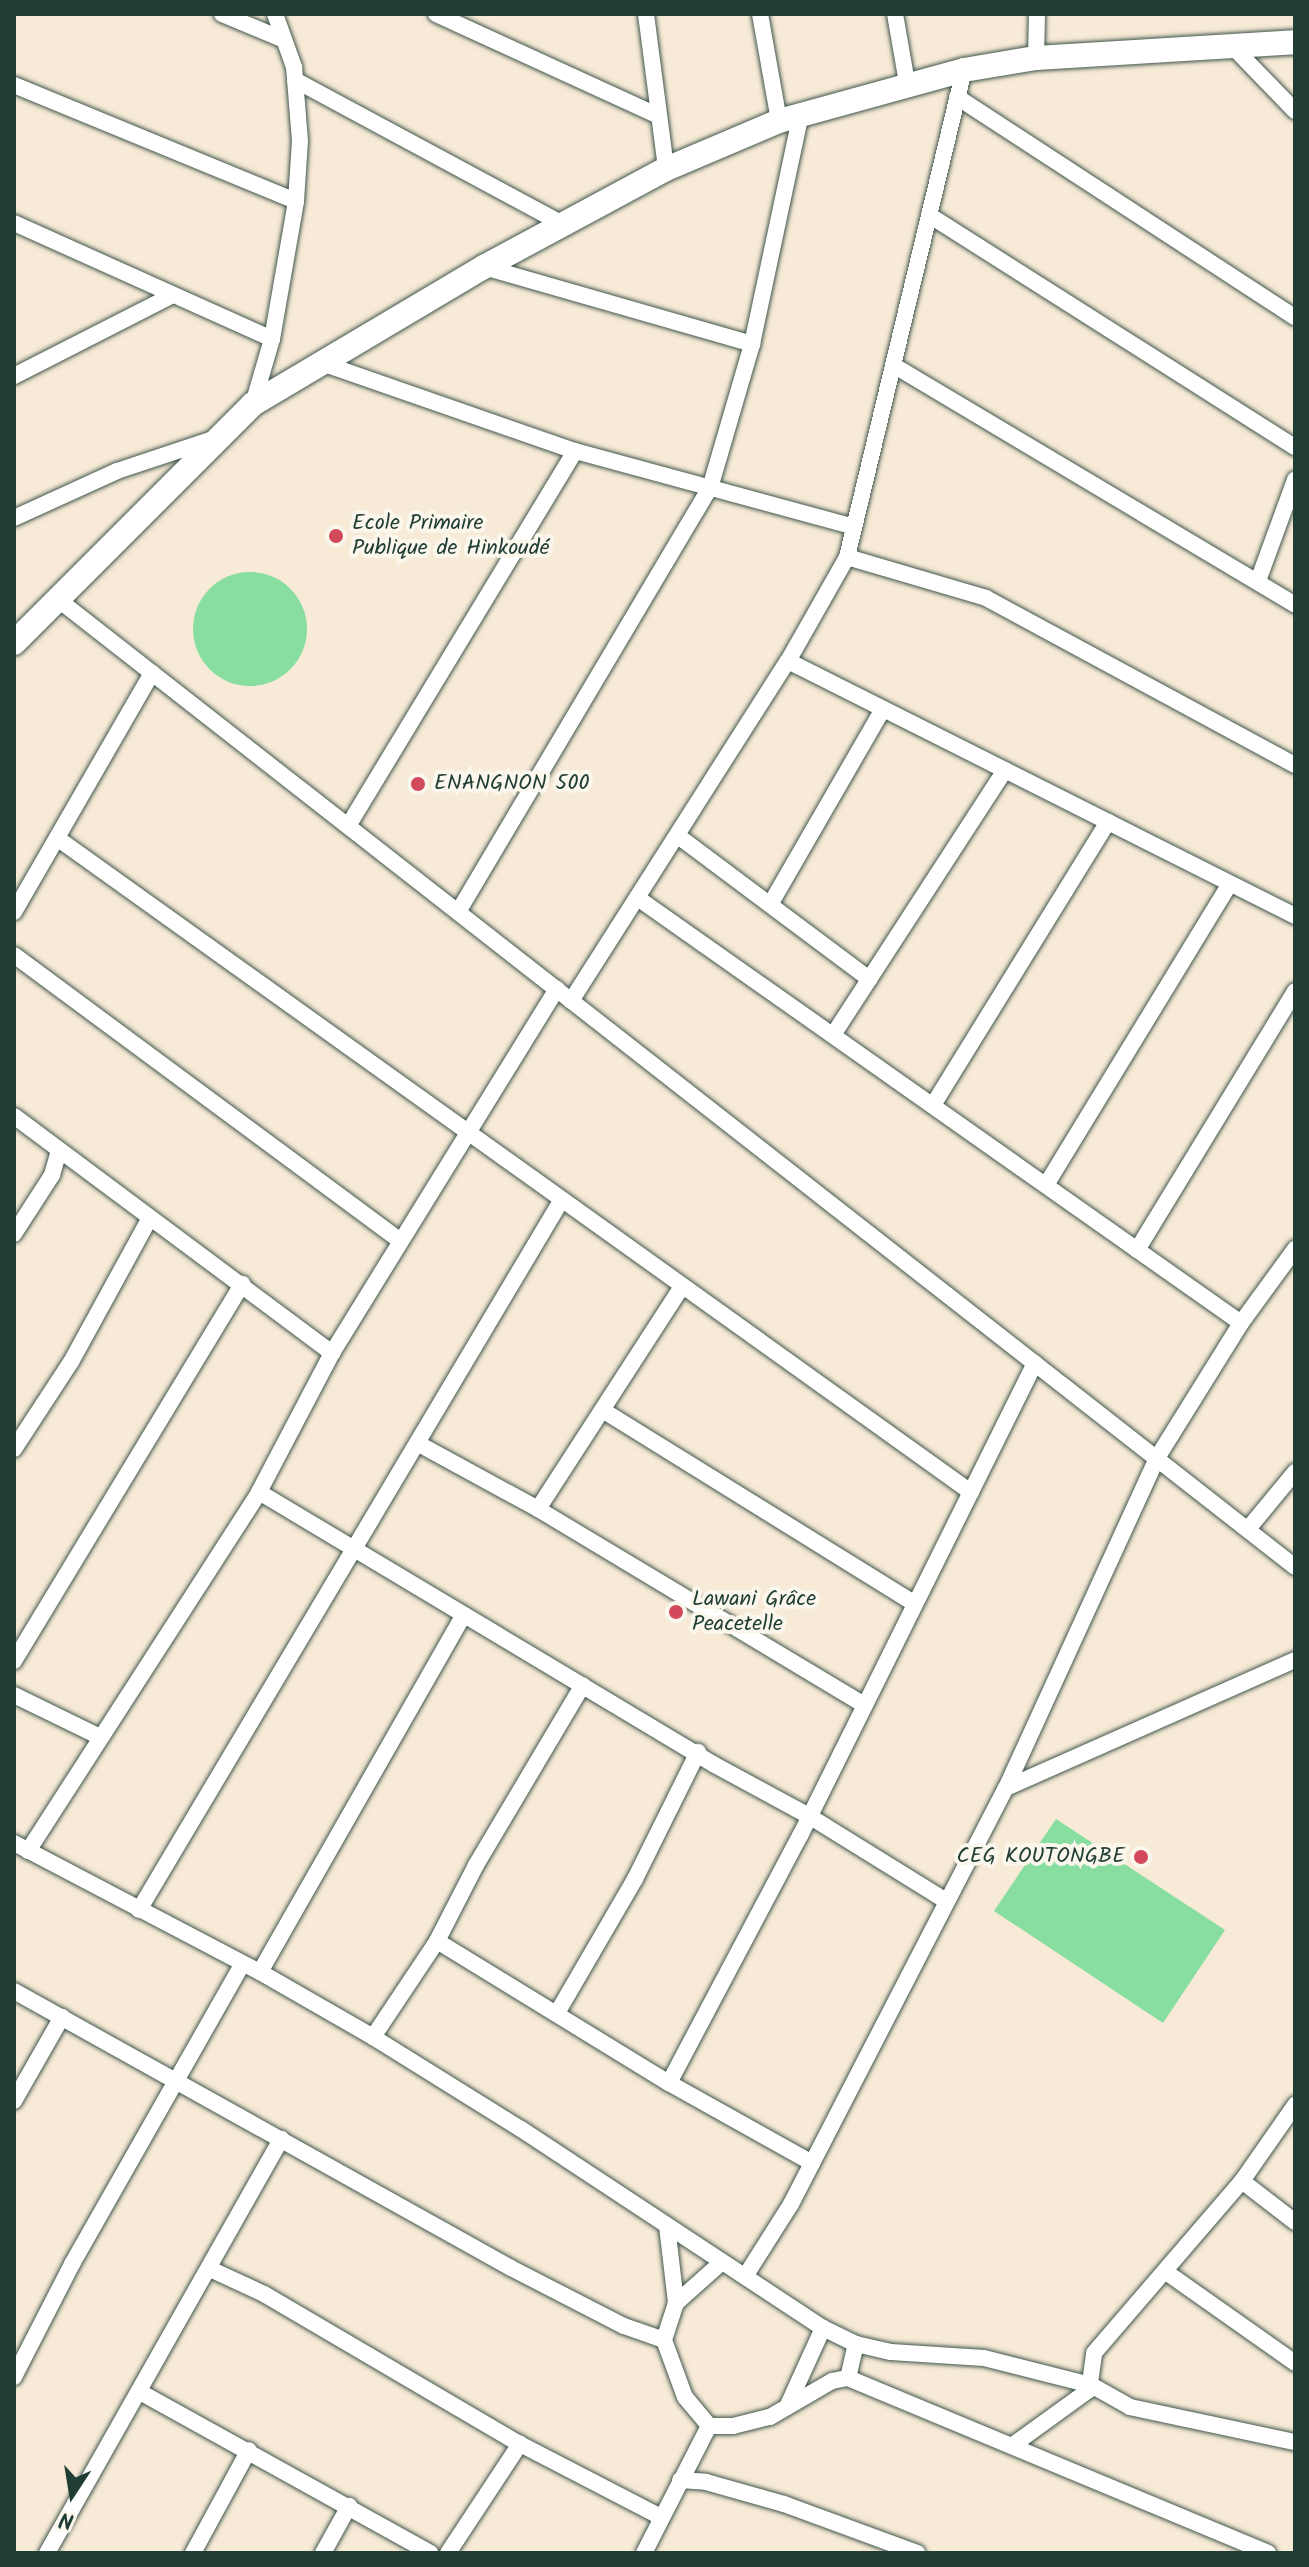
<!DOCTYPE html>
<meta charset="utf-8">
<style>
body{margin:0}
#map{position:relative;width:1309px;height:2567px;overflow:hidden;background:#f7ead6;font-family:Kalam,sans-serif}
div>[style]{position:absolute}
.green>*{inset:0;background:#88dda0}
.round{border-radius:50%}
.roads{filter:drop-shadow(0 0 2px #3f574c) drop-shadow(0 0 2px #3f574c)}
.street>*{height:16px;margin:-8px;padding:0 8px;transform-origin:8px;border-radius:8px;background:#fff}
.secondary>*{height:24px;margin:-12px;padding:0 12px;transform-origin:12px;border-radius:12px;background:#fff}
.dots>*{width:22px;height:22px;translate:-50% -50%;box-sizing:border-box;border:4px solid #fbf7ec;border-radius:50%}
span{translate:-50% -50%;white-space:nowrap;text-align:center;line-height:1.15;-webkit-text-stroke:8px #fbf7ec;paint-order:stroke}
.poi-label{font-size:22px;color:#1f3d34}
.left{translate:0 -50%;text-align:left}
.right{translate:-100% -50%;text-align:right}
.frame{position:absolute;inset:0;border:16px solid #1f3d34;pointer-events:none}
.north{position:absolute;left:32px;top:2455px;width:80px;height:80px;-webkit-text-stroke:6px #fbf7ec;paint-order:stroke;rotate:192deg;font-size:22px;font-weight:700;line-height:32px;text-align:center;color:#1f3d34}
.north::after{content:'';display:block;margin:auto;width:28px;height:36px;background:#1f3d34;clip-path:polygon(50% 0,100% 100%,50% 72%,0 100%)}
</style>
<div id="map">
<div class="green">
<div class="round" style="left:193px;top:572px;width:114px;height:114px"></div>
<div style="clip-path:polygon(1056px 1819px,1225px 1930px,1163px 2023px,994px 1911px)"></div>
</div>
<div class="roads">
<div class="street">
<div style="left:222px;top:14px;width:65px;rotate:22.6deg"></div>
<div style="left:436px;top:14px;width:245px;rotate:24.6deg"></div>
<div style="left:646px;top:14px;width:156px;rotate:82.6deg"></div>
<div style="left:760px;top:14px;width:109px;rotate:79.9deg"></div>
<div style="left:895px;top:14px;width:70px;rotate:80.1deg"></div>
<div style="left:1233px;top:47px;width:89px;rotate:45.9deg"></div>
<div style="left:1036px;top:58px;width:44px;rotate:-88.7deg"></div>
<div style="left:295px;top:80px;width:303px;rotate:28.3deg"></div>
<div style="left:14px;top:85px;width:305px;rotate:22.4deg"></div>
<div style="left:957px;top:97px;width:403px;rotate:33.1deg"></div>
<div style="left:929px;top:215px;width:433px;rotate:32.4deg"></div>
<div style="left:14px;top:223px;width:283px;rotate:24.2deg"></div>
<div style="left:484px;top:267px;width:279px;rotate:16deg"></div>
<div style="left:319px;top:362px;width:271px;rotate:19.2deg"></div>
<div style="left:575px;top:451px;width:289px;rotate:15.2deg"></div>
<div style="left:893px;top:365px;width:468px;rotate:30.8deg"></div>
<div style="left:14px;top:376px;width:178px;rotate:-27deg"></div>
<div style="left:253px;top:404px;width:68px;rotate:-73.7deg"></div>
<div style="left:272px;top:339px;width:140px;rotate:-80.1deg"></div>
<div style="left:296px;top:201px;width:60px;rotate:-86.2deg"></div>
<div style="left:300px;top:141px;width:74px;rotate:-94.6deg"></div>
<div style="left:294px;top:67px;width:56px;rotate:-109.7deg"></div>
<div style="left:14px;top:518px;width:113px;rotate:-24.5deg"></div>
<div style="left:117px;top:471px;width:101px;rotate:-18.4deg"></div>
<div style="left:847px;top:557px;width:145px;rotate:16.4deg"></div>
<div style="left:986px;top:598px;width:351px;rotate:28.4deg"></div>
<div style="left:1258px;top:581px;width:108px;rotate:-69.9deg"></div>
<div style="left:60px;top:601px;width:1568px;rotate:38.03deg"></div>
<div style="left:788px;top:661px;width:568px;rotate:26.7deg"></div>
<div style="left:348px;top:826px;width:438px;rotate:-58.8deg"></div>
<div style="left:678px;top:836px;width:239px;rotate:36.8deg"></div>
<div style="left:57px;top:838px;width:1124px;rotate:35.59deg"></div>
<div style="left:639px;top:899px;width:736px;rotate:35.16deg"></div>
<div style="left:771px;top:903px;width:224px;rotate:-60deg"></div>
<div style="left:14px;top:912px;width:276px;rotate:-60deg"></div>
<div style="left:458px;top:912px;width:493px;rotate:-59.3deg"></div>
<div style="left:710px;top:488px;width:150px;rotate:-73.7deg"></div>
<div style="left:752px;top:344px;width:235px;rotate:-78deg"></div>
<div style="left:14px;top:955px;width:480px;rotate:36.5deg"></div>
<div style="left:571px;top:1001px;width:403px;rotate:-57.5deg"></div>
<div style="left:788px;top:661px;width:120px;rotate:-60.4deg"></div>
<div style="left:847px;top:557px;width:501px;rotate:-76.49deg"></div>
<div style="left:833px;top:1035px;width:316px;rotate:-57deg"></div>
<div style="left:933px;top:1105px;width:333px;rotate:-58.3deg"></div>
<div style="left:14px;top:1116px;width:397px;rotate:36.7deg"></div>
<div style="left:1046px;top:1185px;width:353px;rotate:-58.6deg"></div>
<div style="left:14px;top:1234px;width:70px;rotate:-57.2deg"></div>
<div style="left:52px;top:1175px;width:25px;rotate:-74deg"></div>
<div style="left:1137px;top:1250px;width:303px;rotate:-58.6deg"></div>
<div style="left:604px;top:1411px;width:365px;rotate:31.8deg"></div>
<div style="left:417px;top:1443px;width:138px;rotate:28.6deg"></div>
<div style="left:538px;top:1509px;width:378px;rotate:31deg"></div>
<div style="left:14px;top:1449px;width:104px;rotate:-56.8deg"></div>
<div style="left:71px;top:1362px;width:164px;rotate:-61.3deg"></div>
<div style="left:259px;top:1492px;width:531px;rotate:30.91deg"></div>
<div style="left:715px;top:1765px;width:107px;rotate:28.5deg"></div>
<div style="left:809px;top:1816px;width:161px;rotate:31.8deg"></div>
<div style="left:538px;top:1509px;width:265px;rotate:-57.1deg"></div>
<div style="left:1248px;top:1529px;width:74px;rotate:-50.5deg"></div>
<div style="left:14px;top:1661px;width:441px;rotate:-58.8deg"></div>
<div style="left:14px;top:1695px;width:96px;rotate:26deg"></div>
<div style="left:1006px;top:1788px;width:316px;rotate:-23.9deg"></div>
<div style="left:14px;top:1843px;width:278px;rotate:27.7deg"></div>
<div style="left:260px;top:1972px;width:130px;rotate:29.9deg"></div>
<div style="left:373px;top:2037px;width:174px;rotate:31.9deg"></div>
<div style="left:521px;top:2129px;width:362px;rotate:33.4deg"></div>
<div style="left:823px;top:2328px;width:37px;rotate:26deg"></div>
<div style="left:856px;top:2344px;width:36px;rotate:13deg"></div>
<div style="left:891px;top:2352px;width:93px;rotate:3.7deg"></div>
<div style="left:984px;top:2358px;width:110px;rotate:14.2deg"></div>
<div style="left:1091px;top:2385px;width:45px;rotate:29.4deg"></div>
<div style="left:1130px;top:2407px;width:169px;rotate:12deg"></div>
<div style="left:28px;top:1851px;width:427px;rotate:-57.2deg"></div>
<div style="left:259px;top:1492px;width:157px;rotate:-62.3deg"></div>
<div style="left:332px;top:1353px;width:428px;rotate:-58.3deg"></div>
<div style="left:139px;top:1910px;width:825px;rotate:-59.24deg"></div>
<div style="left:437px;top:1941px;width:272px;rotate:31.5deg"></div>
<div style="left:669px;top:2083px;width:164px;rotate:29.2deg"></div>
<div style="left:260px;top:1972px;width:411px;rotate:-60.3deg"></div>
<div style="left:14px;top:1991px;width:569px;rotate:29.13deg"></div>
<div style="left:511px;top:2268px;width:127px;rotate:27.2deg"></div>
<div style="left:624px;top:2326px;width:42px;rotate:19.3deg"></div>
<div style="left:557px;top:2013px;width:155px;rotate:-59.8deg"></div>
<div style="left:635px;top:1879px;width:142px;rotate:-63.6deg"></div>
<div style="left:373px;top:2037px;width:115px;rotate:-56.3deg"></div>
<div style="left:437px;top:1941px;width:85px;rotate:-62.8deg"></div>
<div style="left:476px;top:1865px;width:209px;rotate:-59.3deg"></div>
<div style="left:669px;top:2083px;width:280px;rotate:-62.1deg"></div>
<div style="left:800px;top:1836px;width:528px;rotate:-63.58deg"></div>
<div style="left:14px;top:2101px;width:97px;rotate:-60.3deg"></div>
<div style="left:1242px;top:2181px;width:67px;rotate:37.7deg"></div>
<div style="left:667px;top:2226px;width:78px;rotate:83.3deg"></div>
<div style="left:722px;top:2262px;width:62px;rotate:138.3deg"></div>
<div style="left:676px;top:2303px;width:39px;rotate:108deg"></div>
<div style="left:664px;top:2340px;width:61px;rotate:69.8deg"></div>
<div style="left:685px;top:2397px;width:38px;rotate:50deg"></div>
<div style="left:709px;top:2426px;width:24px"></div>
<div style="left:733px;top:2426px;width:38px;rotate:-14deg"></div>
<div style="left:770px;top:2417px;width:72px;rotate:-30.1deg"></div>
<div style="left:832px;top:2381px;width:16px;rotate:-11deg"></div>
<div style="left:848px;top:2378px;width:455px;rotate:22.6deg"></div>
<div style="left:210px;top:2269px;width:60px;rotate:24.8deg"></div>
<div style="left:264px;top:2294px;width:297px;rotate:30.4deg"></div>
<div style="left:520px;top:2444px;width:159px;rotate:27.4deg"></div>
<div style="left:1166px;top:2272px;width:158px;rotate:35.2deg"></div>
<div style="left:746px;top:2275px;width:84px;rotate:-57.6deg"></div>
<div style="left:791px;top:2204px;width:468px;rotate:-62.7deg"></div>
<div style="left:1006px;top:1788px;width:363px;rotate:-65.4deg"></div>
<div style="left:1157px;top:1458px;width:159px;rotate:-58.1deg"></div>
<div style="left:1241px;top:1323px;width:92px;rotate:-53.9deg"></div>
<div style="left:14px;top:2377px;width:127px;rotate:-62.8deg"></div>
<div style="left:72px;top:2264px;width:344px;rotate:-60.4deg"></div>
<div style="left:848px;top:2378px;width:35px;rotate:-77deg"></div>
<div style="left:140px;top:2392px;width:332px;rotate:29deg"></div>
<div style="left:787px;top:2407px;width:87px;rotate:-65.5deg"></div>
<div style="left:1013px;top:2445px;width:94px;rotate:-35.9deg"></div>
<div style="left:1089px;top:2390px;width:37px;rotate:-82deg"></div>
<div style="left:1094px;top:2353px;width:227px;rotate:-49.3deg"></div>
<div style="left:1242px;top:2181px;width:93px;rotate:-55.1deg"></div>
<div style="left:680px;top:2480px;width:26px;rotate:4deg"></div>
<div style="left:706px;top:2482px;width:81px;rotate:15.8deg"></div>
<div style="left:784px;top:2504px;width:142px;rotate:20.2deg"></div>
<div style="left:47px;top:2553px;width:476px;rotate:-60.5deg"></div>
<div style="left:193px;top:2553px;width:117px;rotate:-61.5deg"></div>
<div style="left:323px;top:2553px;width:54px;rotate:-61deg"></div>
<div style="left:448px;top:2553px;width:131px;rotate:-56.6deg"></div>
<div style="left:644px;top:2553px;width:143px;rotate:-62.9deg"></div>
</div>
<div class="secondary">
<div style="left:14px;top:643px;width:338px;rotate:-45deg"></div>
<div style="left:253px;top:404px;width:269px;rotate:-30.7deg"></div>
<div style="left:484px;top:267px;width:207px;rotate:-28.3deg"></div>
<div style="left:666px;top:169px;width:123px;rotate:-23deg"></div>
<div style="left:779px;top:121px;width:192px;rotate:-15.4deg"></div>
<div style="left:964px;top:70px;width:73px;rotate:-9.5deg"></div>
<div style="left:1036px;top:58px;width:259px;rotate:-3.5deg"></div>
</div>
</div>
<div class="dots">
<div style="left:336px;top:536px;background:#d1495b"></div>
<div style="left:418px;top:784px;background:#d1495b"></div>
<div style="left:676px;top:1612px;background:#d1495b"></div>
<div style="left:1141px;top:1857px;background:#d1495b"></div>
</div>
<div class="poi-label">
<span class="left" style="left:352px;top:536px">Ecole Primaire<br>Publique de Hinkoudé</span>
<span class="left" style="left:434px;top:784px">ENANGNON 500</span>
<span class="left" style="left:692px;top:1612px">Lawani Grâce<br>Peacetelle</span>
<span class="right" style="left:1125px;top:1857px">CEG KOUTONGBE</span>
</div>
<div class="frame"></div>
<div class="north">N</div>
</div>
